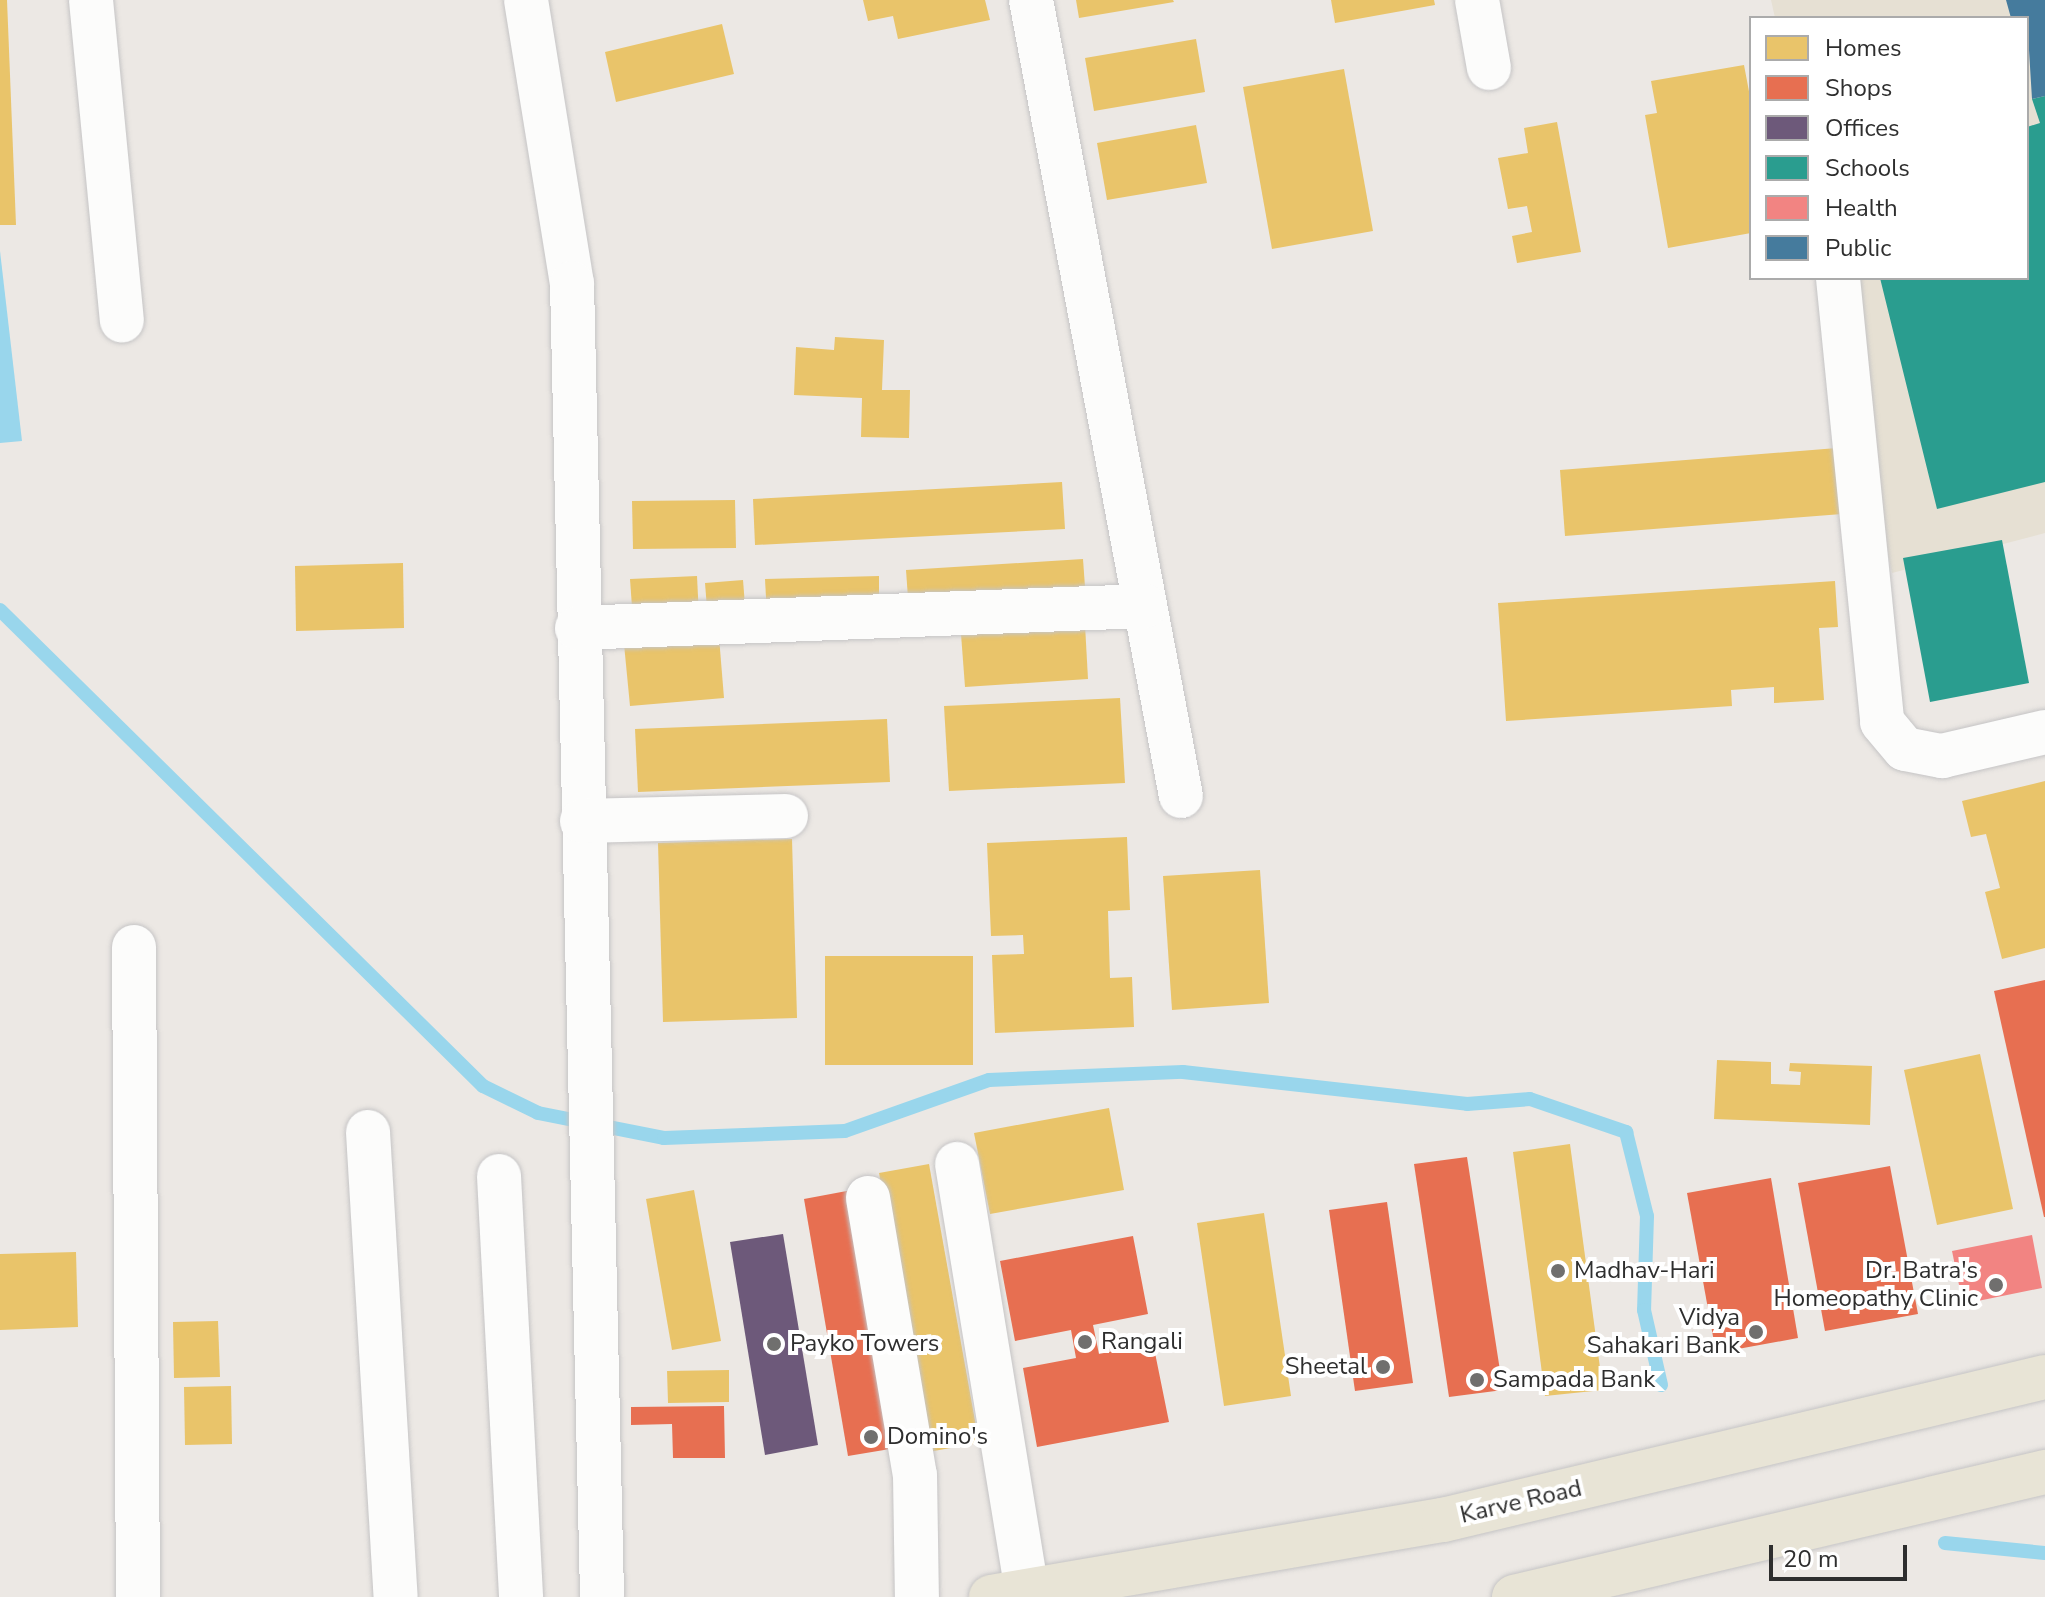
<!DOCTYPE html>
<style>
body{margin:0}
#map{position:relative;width:2045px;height:1597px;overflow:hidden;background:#ece8e4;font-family:"Nunito Sans",sans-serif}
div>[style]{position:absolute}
.education>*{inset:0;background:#e6e0d3}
.water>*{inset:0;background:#99d6ec}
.homes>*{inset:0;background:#e9c46a}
.shops>*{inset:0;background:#e76f51}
.offices>*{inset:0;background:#6d597a}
.schools>*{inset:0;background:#2a9d8f}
.health>*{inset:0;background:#f28482}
.public>*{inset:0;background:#457b9d}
.stream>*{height:14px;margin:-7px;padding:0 7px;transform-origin:7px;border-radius:7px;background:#99d6ec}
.roads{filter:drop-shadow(0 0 2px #c5c4c5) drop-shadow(0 0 2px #c5c4c5)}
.minor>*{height:44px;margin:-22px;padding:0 22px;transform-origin:22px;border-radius:22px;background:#fcfcfb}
.major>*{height:44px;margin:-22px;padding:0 22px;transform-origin:22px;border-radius:22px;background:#e8e4d6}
.dots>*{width:22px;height:22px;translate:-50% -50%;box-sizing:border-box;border:4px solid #fff;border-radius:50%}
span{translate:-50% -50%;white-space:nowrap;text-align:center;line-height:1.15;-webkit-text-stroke:8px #fff;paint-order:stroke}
.poi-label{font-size:24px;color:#2e2e2e}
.left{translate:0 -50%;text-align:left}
.right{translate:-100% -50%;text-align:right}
.street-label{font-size:24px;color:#2e2e2e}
.legend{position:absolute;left:1749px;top:16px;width:280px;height:264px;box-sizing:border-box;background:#fff;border:2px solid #ababab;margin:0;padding:10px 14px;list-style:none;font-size:24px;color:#2e2e2e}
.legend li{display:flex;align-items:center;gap:16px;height:40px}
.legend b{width:40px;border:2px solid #ababab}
.scale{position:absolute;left:1769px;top:1545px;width:138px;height:36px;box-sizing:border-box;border:4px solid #2e2e2e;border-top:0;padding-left:10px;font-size:24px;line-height:28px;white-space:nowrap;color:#2e2e2e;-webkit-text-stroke:6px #fff;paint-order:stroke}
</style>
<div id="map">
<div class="education">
<div style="clip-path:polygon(1771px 0,2045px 0,2045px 533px,1892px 573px,1830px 278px,2027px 278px,2027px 18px,1775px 18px)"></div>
</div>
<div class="water">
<div style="clip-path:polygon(0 251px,22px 441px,0 443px)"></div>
</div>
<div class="homes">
<div style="clip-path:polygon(0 0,7px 0,16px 225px,0 225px)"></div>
<div style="clip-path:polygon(863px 0,985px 0,990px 20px,898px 39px,893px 16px,868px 21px)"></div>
<div style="clip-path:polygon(1076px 0,1173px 0,1174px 2px,1079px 18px)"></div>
<div style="clip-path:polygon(1331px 0,1434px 0,1435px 5px,1335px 23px)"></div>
<div style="clip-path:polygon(722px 24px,734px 74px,616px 102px,605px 52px)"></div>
<div style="clip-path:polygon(1196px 39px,1205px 92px,1094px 111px,1085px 58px)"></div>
<div style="clip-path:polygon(1744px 65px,1751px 102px,1751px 233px,1668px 248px,1645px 115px,1657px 113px,1651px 81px)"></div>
<div style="clip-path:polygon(1344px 69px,1373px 231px,1272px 249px,1243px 87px)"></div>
<div style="clip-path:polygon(1557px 122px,1581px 252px,1517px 263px,1512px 236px,1532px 232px,1527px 206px,1508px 209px,1498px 158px,1528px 153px,1524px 128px)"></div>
<div style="clip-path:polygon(1196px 125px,1207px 183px,1107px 200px,1097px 143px)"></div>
<div style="clip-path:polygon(835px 337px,884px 340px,882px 390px,910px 390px,909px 438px,861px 437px,862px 398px,794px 395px,796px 347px,834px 350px)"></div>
<div style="clip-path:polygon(1837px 448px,1842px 514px,1565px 536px,1560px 470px)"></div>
<div style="clip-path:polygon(1062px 482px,1065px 529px,755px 545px,753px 499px)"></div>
<div style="clip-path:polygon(735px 500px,736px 548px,633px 549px,632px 501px)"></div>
<div style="clip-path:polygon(1083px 559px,1086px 601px,909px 612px,906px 570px)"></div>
<div style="clip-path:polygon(403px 563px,404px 628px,296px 631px,295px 566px)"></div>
<div style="clip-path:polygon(697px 576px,699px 617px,633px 621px,630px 579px)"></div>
<div style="clip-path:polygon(879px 576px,879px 613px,767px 616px,765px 579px)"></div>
<div style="clip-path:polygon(743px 580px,746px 618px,708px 621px,705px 583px)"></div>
<div style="clip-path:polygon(1835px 581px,1838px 627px,1819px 628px,1824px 700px,1774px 703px,1774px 687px,1731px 690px,1732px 706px,1506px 721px,1498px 603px)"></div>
<div style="clip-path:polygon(1085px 625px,1088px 679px,965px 687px,961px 634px)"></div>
<div style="clip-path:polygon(719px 637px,724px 698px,630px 706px,624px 644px)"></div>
<div style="clip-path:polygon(1120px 698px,1125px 783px,949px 791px,944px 706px)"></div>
<div style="clip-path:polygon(887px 719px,890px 782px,638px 792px,635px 729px)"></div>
<div style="clip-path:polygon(2045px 781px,2045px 948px,2002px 959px,1985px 892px,2000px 888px,1986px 834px,1971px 837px,1962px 801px)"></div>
<div style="clip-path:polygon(1127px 837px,1130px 910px,1108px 911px,1110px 978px,1132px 977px,1134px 1027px,995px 1033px,992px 955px,1024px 954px,1023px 935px,991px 936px,987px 843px)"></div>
<div style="clip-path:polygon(792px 839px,797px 1018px,663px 1022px,658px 843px)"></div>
<div style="clip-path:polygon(1260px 870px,1269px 1003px,1172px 1010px,1163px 876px)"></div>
<div style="clip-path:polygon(825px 956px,973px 956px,973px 1065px,825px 1065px)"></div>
<div style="clip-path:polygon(1980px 1054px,2013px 1209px,1937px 1225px,1904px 1070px)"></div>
<div style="clip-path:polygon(1717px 1060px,1771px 1062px,1771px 1084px,1800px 1085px,1801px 1072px,1789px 1071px,1790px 1063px,1872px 1066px,1870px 1125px,1714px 1119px)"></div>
<div style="clip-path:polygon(1109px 1108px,1124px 1190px,990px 1214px,974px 1133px)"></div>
<div style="clip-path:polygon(1570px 1144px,1603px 1390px,1545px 1396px,1513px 1152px)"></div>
<div style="clip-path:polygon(929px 1164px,979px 1443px,928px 1452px,879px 1173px)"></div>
<div style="clip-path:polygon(694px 1190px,721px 1341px,672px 1350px,646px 1199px)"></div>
<div style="clip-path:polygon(1264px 1213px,1291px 1396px,1224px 1406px,1197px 1223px)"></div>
<div style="clip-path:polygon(76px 1252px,78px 1327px,0 1330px,0 1254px)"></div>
<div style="clip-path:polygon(218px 1321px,220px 1377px,174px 1378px,173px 1322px)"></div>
<div style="clip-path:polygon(729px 1370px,729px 1402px,668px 1403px,667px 1371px)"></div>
<div style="clip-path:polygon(231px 1386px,232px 1444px,185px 1445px,184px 1387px)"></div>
</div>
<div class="shops">
<div style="clip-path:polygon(2045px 980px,2045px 1217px,2044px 1217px,1994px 991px)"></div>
<div style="clip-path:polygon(1467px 1157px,1503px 1390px,1449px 1397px,1414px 1164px)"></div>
<div style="clip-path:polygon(1890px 1166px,1918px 1314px,1825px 1331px,1798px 1183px)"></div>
<div style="clip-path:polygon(1771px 1178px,1798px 1338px,1716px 1353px,1687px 1193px)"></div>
<div style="clip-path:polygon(852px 1190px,896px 1448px,848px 1456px,804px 1199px)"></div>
<div style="clip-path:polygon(1387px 1202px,1413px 1383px,1355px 1391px,1329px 1210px)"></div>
<div style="clip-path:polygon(1133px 1236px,1148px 1314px,1093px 1325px,1099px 1354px,1153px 1343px,1169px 1422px,1037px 1447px,1023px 1368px,1076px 1358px,1071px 1330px,1015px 1341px,1000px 1261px)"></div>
<div style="clip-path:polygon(724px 1406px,725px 1458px,673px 1458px,672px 1424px,631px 1425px,631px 1407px)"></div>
</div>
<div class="offices">
<div style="clip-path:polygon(783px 1234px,818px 1445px,765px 1455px,730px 1242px)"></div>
</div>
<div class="schools">
<div style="clip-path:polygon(2045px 96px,2045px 482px,1937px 509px,1880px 278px,2027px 278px,2027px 127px,2040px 123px,2032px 99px)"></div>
<div style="clip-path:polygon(2002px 540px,2029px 683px,1930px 702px,1903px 558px)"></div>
</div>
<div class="health">
<div style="clip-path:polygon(2032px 1235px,2042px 1288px,1963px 1304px,1952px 1251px)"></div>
</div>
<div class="public">
<div style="clip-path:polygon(2006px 0,2045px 0,2045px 96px,2032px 99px,2027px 18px,2011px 18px)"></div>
</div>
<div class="stream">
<div style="left:0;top:610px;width:678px;rotate:44.58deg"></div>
<div style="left:483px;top:1086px;width:61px;rotate:26.1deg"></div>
<div style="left:538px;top:1113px;width:128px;rotate:11.2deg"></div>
<div style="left:664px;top:1138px;width:181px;rotate:-2.2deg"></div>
<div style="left:845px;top:1131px;width:153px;rotate:-19.5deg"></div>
<div style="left:989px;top:1080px;width:194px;rotate:-2.4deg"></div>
<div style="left:1183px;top:1072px;width:286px;rotate:6.4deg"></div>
<div style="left:1467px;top:1104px;width:63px;rotate:-4.5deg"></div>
<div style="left:1530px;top:1099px;width:102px;rotate:19deg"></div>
<div style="left:1626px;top:1132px;width:87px;rotate:76deg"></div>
<div style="left:1647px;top:1216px;width:94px;rotate:91.8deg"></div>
<div style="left:1644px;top:1310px;width:77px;rotate:77.2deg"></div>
<div style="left:1945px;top:1543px;width:100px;rotate:5.7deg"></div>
</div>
<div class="roads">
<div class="minor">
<div style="left:91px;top:0;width:322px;rotate:84.5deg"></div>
<div style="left:526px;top:0;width:287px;rotate:80.8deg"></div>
<div style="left:572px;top:283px;width:1314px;rotate:88.69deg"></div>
<div style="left:1031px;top:0;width:810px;rotate:79.33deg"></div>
<div style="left:1477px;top:0;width:69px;rotate:80deg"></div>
<div style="left:1838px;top:278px;width:446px;rotate:84.3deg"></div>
<div style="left:1882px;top:722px;width:35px;rotate:50deg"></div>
<div style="left:1905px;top:749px;width:38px;rotate:11deg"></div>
<div style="left:1942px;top:756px;width:106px;rotate:-13.1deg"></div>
<div style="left:577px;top:628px;width:568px;rotate:-2.22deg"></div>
<div style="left:582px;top:821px;width:204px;rotate:-1.4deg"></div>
<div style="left:134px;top:947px;width:650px;rotate:89.65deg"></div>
<div style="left:368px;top:1132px;width:466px;rotate:86.6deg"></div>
<div style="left:957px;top:1164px;width:433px;rotate:80.7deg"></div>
<div style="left:499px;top:1176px;width:422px;rotate:87deg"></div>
<div style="left:868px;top:1198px;width:281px;rotate:80.4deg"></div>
<div style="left:915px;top:1475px;width:122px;rotate:89.1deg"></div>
</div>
<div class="major">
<div style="left:991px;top:1597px;width:459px;rotate:-9.7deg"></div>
<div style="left:1443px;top:1520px;width:619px;rotate:-13.36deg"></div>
<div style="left:1514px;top:1597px;width:546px;rotate:-13.25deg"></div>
</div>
</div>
<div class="dots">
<div style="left:1558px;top:1271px;background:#706f6e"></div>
<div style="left:1996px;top:1285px;background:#706f6e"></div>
<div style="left:1756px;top:1332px;background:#706f6e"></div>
<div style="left:1085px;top:1342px;background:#706f6e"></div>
<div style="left:774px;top:1344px;background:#706f6e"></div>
<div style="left:1383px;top:1367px;background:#706f6e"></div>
<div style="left:1477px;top:1380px;background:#706f6e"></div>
<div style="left:871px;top:1437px;background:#706f6e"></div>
</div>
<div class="poi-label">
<span class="left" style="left:1574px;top:1271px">Madhav-Hari</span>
<span class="right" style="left:1978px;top:1285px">Dr. Batra's<br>Homeopathy Clinic</span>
<span class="right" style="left:1740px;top:1332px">Vidya<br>Sahakari Bank</span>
<span class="left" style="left:1101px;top:1342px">Rangali</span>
<span class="left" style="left:790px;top:1344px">Payko Towers</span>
<span class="right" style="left:1367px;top:1367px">Sheetal</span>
<span class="left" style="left:1493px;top:1380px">Sampada Bank</span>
<span class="left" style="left:887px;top:1437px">Domino's</span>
</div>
<div class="street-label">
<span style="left:1521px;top:1502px;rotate:-13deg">Karve Road</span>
</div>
<ul class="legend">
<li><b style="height:22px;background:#e9c46a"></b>Homes</li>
<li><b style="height:22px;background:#e76f51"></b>Shops</li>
<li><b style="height:22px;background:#6d597a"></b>Offices</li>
<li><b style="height:22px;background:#2a9d8f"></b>Schools</li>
<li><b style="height:22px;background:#f28482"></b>Health</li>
<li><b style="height:22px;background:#457b9d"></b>Public</li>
</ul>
<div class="scale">20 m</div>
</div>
